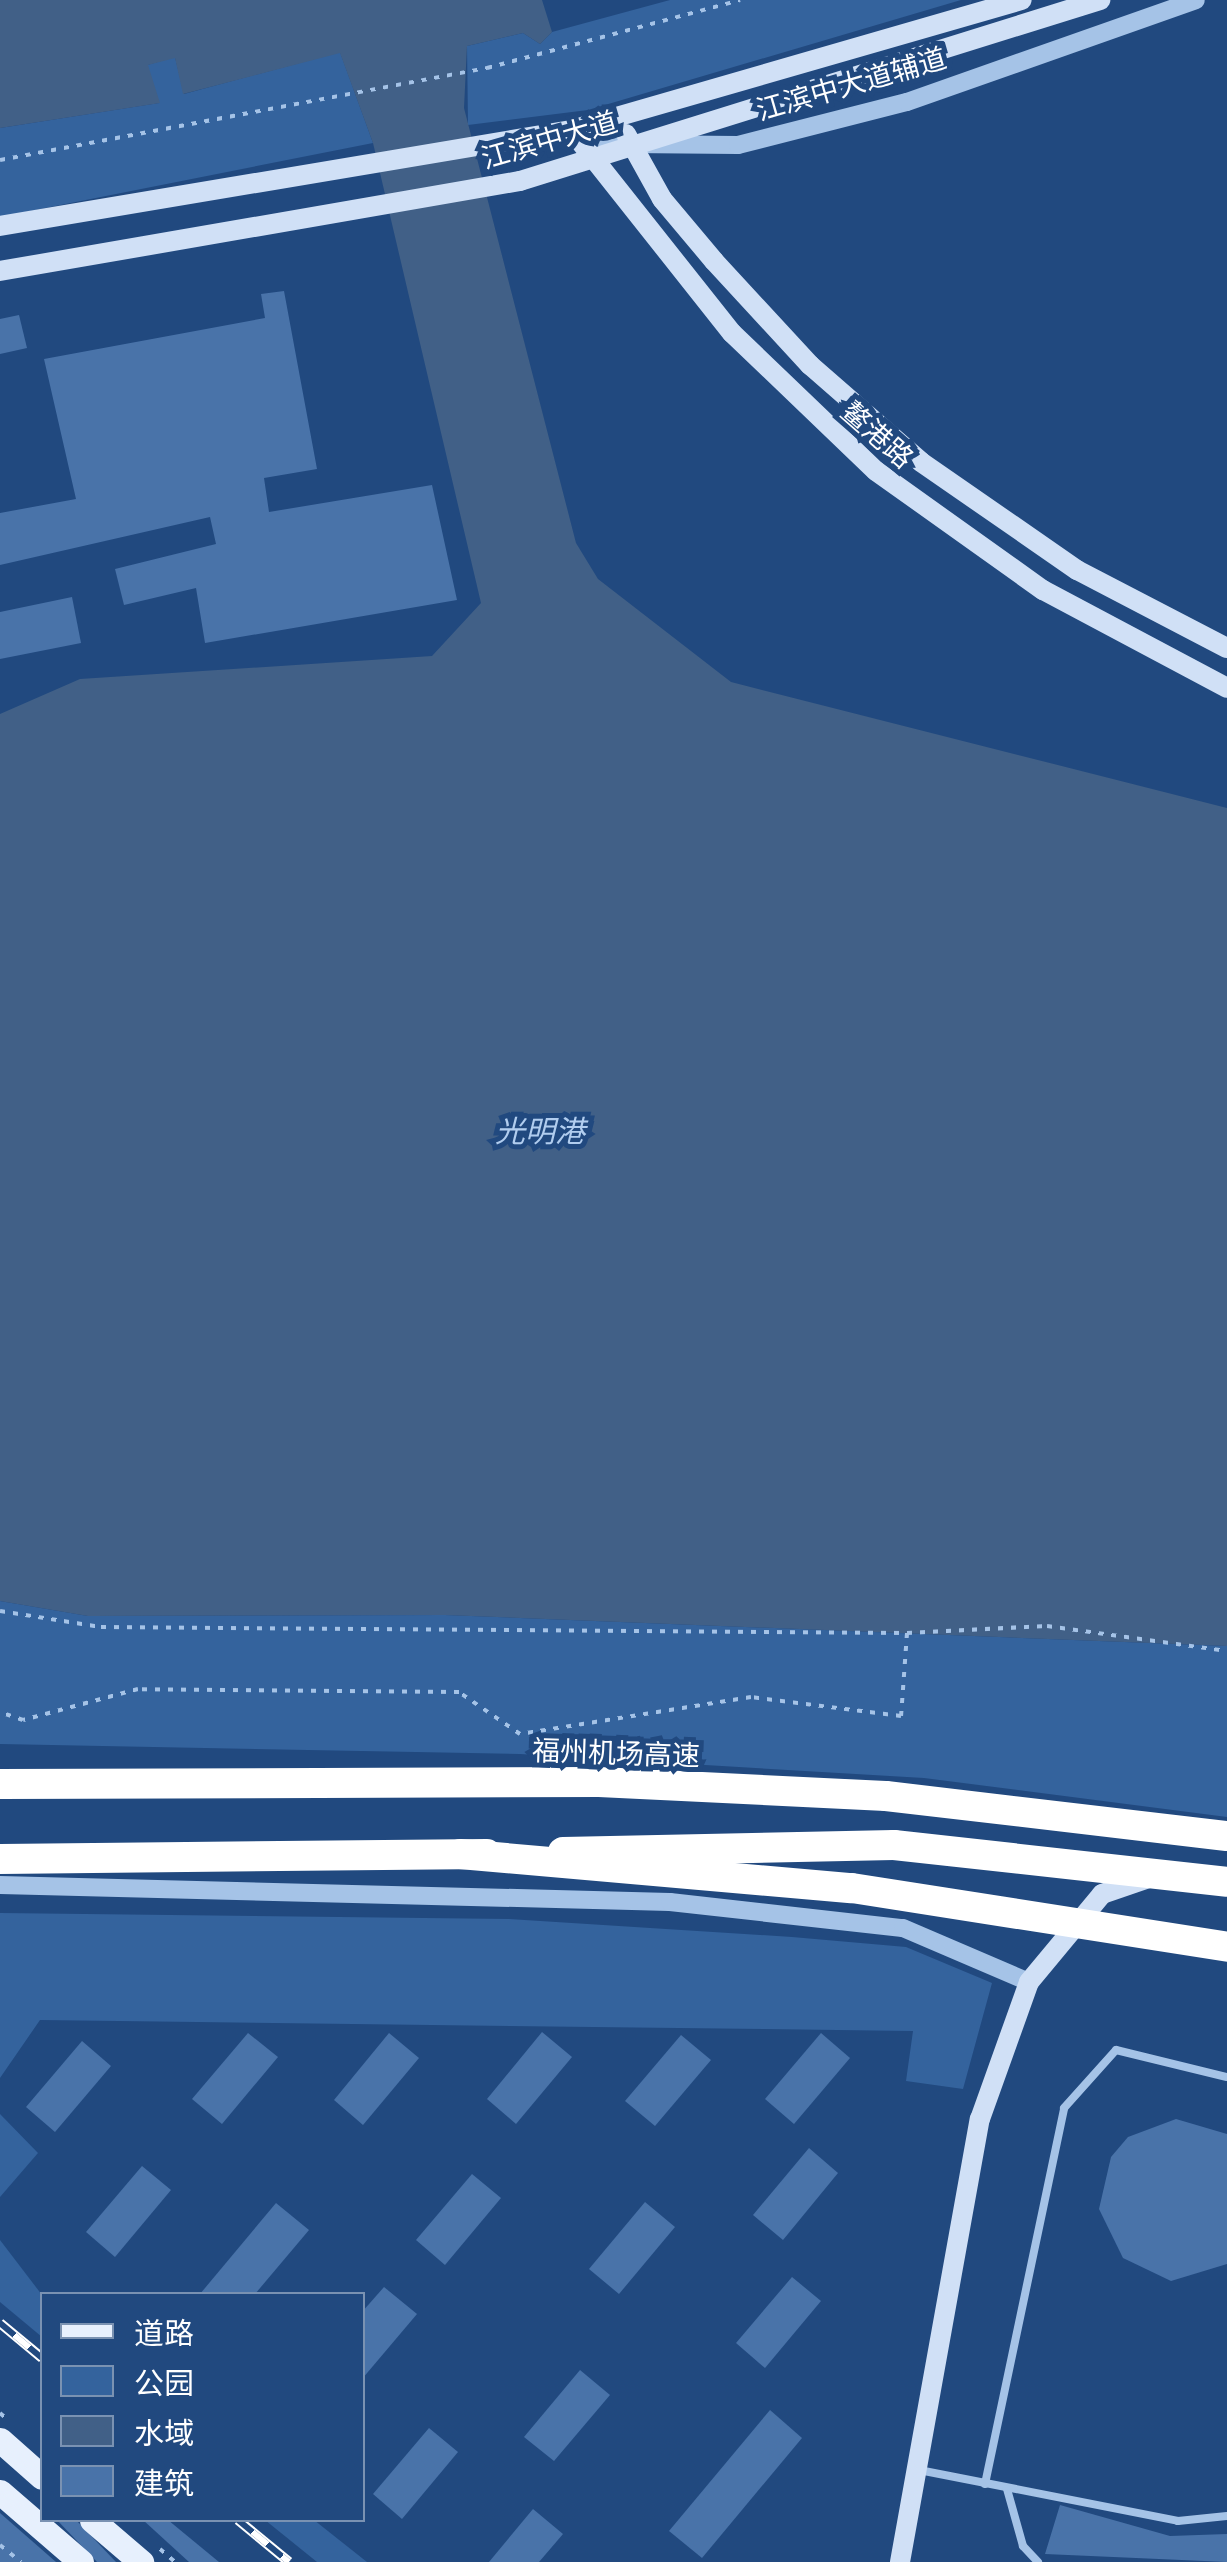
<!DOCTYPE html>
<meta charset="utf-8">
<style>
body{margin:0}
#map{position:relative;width:1227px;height:2562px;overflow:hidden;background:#21497f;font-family:Barlow,"Noto Sans SC",sans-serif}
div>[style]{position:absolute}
.green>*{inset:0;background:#34639d}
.water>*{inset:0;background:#416087}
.building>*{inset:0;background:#4973a9}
.path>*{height:4px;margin-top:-2px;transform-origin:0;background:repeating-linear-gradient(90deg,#a5c3e7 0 5px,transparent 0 13px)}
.service>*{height:8px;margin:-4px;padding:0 4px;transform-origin:4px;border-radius:4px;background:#a5c3e7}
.tertiary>*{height:18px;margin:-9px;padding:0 9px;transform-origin:9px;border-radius:9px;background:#a5c3e7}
.secondary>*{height:20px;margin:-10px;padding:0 10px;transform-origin:10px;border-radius:10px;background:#d0e0f6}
.primary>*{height:25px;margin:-12.5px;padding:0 12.5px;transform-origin:12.5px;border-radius:12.5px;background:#e7f0fd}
.motorway>*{height:30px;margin:-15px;padding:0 15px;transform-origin:15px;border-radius:15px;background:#fff}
.rail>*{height:10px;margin-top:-5px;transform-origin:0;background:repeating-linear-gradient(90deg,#21497f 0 19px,#fff 0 38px);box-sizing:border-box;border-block:2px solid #fff}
.motorway-bridge>*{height:30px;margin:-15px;padding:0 15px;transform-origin:15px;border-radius:15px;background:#fff}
span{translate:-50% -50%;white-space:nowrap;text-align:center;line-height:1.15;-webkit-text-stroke:10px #21497f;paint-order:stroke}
.street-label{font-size:28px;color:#fff}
.water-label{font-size:30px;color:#b1cdef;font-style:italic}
.legend{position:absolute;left:40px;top:2292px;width:325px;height:230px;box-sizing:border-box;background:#21497f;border:2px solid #7a92b2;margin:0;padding:12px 18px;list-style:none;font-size:30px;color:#fff}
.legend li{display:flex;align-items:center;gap:20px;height:50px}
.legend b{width:50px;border:2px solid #7a92b2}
</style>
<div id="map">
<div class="green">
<div style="clip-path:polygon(670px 0,961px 0,588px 110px,468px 125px,467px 46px,523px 33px,540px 44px,552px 32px)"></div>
<div style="clip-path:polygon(340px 52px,373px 143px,0 217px,0 128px,159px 103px,147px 65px,175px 57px,184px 94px)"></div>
<div style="clip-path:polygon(0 1601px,88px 1616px,445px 1615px,1227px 1646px,1227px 1817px,924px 1778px,520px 1754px,0 1744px)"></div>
<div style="clip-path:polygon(0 1913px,509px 1919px,792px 1937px,906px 1947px,992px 1983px,963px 2089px,906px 2081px,913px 2031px,40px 2020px,0 2078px)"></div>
<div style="clip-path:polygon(0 2114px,38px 2153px,0 2197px)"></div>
<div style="clip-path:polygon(0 2240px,42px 2295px,42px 2337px,0 2302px)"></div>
<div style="clip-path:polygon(265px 2520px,314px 2520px,367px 2562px,317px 2562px)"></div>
</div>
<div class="water">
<div style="clip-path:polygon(0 0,542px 0,552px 32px,540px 44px,523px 33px,467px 46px,464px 108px,576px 543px,598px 579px,731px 682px,1227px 808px,1227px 1646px,445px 1615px,88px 1616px,0 1601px,0 714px,80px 679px,432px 656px,481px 603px,373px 143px,340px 53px,183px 94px,175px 58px,148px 65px,160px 103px,0 128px)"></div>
</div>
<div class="building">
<div style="clip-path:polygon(284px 291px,317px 469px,264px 478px,269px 512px,432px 485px,457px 600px,205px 643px,196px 588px,124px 605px,115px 569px,216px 544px,210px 517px,0 565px,0 513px,76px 499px,44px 359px,265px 318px,261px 294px)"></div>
<div style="clip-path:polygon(19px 315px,27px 348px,0 354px,0 319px)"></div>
<div style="clip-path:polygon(72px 597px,81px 643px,0 659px,0 612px)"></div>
<div style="clip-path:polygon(542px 2032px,572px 2057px,516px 2124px,487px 2099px)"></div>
<div style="clip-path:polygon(248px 2033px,278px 2057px,222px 2124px,192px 2099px)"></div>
<div style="clip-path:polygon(389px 2033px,419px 2058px,363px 2125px,334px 2100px)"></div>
<div style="clip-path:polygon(821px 2033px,850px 2058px,794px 2124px,765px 2099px)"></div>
<div style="clip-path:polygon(681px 2035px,711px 2060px,655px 2126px,625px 2101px)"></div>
<div style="clip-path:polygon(82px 2041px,111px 2066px,55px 2132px,26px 2107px)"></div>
<div style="clip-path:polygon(1176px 2119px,1227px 2134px,1227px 2264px,1171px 2281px,1123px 2258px,1099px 2209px,1111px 2157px,1128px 2137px)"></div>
<div style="clip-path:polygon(809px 2148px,838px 2173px,783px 2240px,753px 2215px)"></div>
<div style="clip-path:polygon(142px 2166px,171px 2190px,115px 2257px,86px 2232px)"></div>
<div style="clip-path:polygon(472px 2174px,501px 2198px,445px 2265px,416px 2240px)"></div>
<div style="clip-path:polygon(645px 2202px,675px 2227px,619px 2294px,589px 2269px)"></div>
<div style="clip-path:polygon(276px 2203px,309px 2230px,255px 2294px,200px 2294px)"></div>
<div style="clip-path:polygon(792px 2277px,821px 2301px,765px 2368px,736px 2343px)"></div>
<div style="clip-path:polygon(384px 2287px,417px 2314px,362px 2379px,362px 2312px)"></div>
<div style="clip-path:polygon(580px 2370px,610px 2395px,554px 2461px,524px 2437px)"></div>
<div style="clip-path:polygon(770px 2410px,802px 2438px,702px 2558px,669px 2531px)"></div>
<div style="clip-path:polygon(429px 2428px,458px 2452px,402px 2519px,373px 2494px)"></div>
<div style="clip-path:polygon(1060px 2505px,1170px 2536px,1227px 2534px,1227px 2562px,1045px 2554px)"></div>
<div style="clip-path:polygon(533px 2509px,563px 2534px,539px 2562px,489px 2562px)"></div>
<div style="clip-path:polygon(0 2513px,56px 2562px,0 2562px)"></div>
<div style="clip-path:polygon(57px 2520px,76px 2520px,116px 2562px,97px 2562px)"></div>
<div style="clip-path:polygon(143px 2520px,168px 2520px,219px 2562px,189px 2562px)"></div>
</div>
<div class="path">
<div style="left:0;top:160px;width:496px;rotate:-10.7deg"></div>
<div style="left:487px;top:68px;width:262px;rotate:-15deg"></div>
<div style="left:0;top:1611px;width:102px;rotate:9deg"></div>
<div style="left:101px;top:1627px;width:806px;rotate:0.43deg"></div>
<div style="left:907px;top:1633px;width:83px;rotate:94.1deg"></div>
<div style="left:901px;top:1716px;width:151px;rotate:-172.8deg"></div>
<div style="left:751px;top:1697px;width:234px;rotate:170.9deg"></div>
<div style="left:520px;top:1734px;width:74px;rotate:-145.5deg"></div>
<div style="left:459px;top:1692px;width:321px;rotate:-179.5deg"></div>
<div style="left:138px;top:1689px;width:119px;rotate:164.9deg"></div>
<div style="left:23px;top:1720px;width:24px;rotate:-161deg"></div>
<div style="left:907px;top:1633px;width:140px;rotate:-2.9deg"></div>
<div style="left:1047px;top:1626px;width:182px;rotate:7.9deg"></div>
<div style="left:0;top:2413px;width:11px;rotate:41deg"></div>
<div style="left:0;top:2545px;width:27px;rotate:39deg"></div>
<div style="left:160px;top:2549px;width:20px;rotate:41deg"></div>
</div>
<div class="service">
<div style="left:919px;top:2470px;width:264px;rotate:11.1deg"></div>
<div style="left:1178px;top:2521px;width:49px;rotate:-5.8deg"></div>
<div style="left:985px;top:2484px;width:384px;rotate:-78.1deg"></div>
<div style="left:1064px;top:2108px;width:78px;rotate:-48.1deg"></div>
<div style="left:1116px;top:2050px;width:114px;rotate:13.7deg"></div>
<div style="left:1007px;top:2489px;width:59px;rotate:74.3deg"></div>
<div style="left:1023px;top:2546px;width:22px;rotate:47deg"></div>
</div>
<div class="tertiary">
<div style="left:571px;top:130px;width:60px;rotate:13.6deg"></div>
<div style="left:629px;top:144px;width:109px;rotate:0.5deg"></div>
<div style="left:738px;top:145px;width:174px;rotate:-14.3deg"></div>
<div style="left:907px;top:102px;width:306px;rotate:-19.4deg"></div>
<div style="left:0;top:1885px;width:670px;rotate:1.45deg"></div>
<div style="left:670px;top:1902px;width:234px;rotate:6.4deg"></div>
<div style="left:903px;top:1928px;width:137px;rotate:23.2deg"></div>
</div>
<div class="secondary">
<div style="left:571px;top:130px;width:259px;rotate:51.6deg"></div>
<div style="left:732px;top:333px;width:199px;rotate:43.8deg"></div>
<div style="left:876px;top:471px;width:205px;rotate:35.5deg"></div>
<div style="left:1043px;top:590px;width:208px;rotate:28deg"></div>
<div style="left:626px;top:134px;width:74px;rotate:61deg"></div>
<div style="left:662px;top:199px;width:81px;rotate:50deg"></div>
<div style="left:714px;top:261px;width:142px;rotate:47.3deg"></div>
<div style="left:810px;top:365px;width:147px;rotate:41.1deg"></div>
<div style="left:921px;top:462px;width:190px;rotate:34.7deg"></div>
<div style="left:1077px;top:570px;width:169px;rotate:27.5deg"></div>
<div style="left:0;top:226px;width:579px;rotate:-9.54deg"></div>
<div style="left:571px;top:130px;width:469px;rotate:-16.1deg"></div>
<div style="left:0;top:271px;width:528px;rotate:-9.82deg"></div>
<div style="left:520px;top:181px;width:608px;rotate:-17.33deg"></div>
<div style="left:900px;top:2562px;width:450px;rotate:-79.8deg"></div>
<div style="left:980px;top:2119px;width:145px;rotate:-70.3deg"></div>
<div style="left:1029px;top:1982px;width:114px;rotate:-50.3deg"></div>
<div style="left:1102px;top:1894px;width:50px;rotate:-18.8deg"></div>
</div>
<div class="primary">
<div style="left:0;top:2440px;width:56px;rotate:41.4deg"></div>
<div style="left:0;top:2492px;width:107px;rotate:40.8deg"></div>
<div style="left:92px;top:2520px;width:65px;rotate:40.6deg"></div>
</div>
<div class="motorway">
<div style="left:0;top:1784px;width:599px;rotate:-0.19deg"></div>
<div style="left:599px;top:1782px;width:287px;rotate:2.8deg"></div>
<div style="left:886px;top:1796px;width:343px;rotate:6.7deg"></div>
<div style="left:563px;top:1852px;width:331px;rotate:-1.2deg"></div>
<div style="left:894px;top:1845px;width:335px;rotate:6.3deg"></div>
<div style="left:0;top:1859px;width:487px;rotate:-0.6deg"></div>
</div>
<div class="rail">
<div style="left:0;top:2323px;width:55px;rotate:39.8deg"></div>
<div style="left:238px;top:2520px;width:66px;rotate:39.5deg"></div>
</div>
<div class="motorway-bridge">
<div style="left:460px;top:1854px;width:393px;rotate:5deg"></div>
<div style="left:852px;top:1888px;width:380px;rotate:8.9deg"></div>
</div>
<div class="street-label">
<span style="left:851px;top:83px;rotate:-16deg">江滨中大道辅道</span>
<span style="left:549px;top:139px;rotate:-16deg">江滨中大道</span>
<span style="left:878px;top:434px;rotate:41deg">鳌港路</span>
<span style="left:616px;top:1752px;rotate:2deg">福州机场高速</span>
</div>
<div class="water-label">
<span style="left:540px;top:1130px">光明港</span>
</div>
<ul class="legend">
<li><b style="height:12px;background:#e7f0fd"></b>道路</li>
<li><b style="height:28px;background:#34639d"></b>公园</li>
<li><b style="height:28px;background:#416087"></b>水域</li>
<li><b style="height:28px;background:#4973a9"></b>建筑</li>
</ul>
</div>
